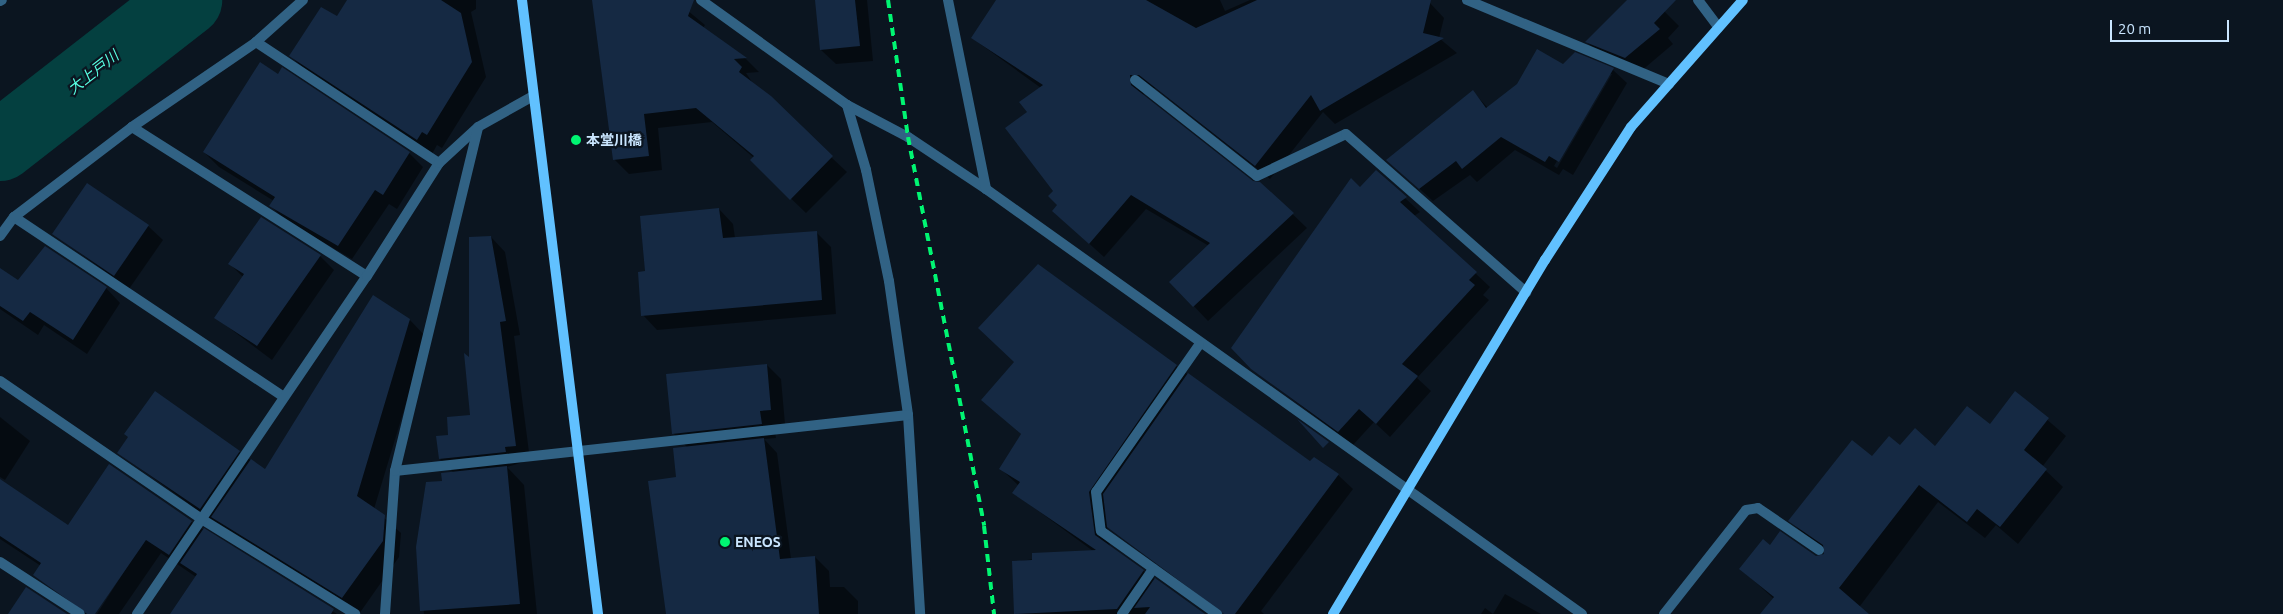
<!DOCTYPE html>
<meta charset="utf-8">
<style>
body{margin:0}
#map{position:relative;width:2283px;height:614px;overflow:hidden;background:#0b1520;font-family:Ubuntu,"Noto Sans JP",sans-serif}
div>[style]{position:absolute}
.shadow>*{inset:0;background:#0007}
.river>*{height:71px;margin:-35.5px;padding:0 35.5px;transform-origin:35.5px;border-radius:35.5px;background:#044040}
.building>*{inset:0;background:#152943}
.street>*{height:10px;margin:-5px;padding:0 5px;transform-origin:5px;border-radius:5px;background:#316284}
.secondary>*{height:10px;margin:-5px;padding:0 5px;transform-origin:5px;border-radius:5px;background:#61c1ff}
.rail>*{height:4px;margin-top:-2px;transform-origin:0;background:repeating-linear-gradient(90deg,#00f572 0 8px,transparent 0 14px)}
.dots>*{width:14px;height:14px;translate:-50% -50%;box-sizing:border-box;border:2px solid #0b1520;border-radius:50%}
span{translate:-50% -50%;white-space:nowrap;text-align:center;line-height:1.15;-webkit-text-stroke:4.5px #0b1520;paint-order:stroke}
.poi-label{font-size:14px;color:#cae6ff;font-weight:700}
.left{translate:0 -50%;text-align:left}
.water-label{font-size:15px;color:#58ffe3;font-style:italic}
.scale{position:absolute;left:2110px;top:20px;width:119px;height:22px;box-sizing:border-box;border:2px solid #cae6ff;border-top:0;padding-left:6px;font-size:15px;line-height:18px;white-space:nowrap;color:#cae6ff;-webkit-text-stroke:4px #0b1520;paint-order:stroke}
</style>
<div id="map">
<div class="shadow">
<div style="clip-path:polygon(348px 0,476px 0,476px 9px,471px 12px,486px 77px,442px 148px,437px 145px,432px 154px,305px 70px,291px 56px,337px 18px)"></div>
<div style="clip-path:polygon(594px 0,675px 0,705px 25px,703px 28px,746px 59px,759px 72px,746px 73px,754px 85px,847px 172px,806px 213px,751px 160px,754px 158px,712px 122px,658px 128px,662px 170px,629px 174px,614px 159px)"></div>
<div style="clip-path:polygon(816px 0,867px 0,873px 61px,836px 64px,821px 50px)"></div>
<div style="clip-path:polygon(997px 0,1220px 0,1225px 11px,1250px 0,1418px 0,1430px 3px,1444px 18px,1439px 38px,1457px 53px,1335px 124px,1323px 112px,1270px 179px,1155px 88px,1143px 90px,1144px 98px,1252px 183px,1260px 183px,1307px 228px,1208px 321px,1171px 282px,1209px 246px,1146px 209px,1104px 257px,1053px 211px,1059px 205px,1028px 112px,1041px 88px,972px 38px)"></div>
<div style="clip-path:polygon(1629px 0,1653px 0,1679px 26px,1668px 38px,1673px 44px,1640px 72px,1601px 56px,1587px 42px)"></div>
<div style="clip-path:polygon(evenodd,1563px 65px,1613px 70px,1627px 83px,1573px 175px,1563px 169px,1559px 175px,1515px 150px,1477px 182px,1470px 175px,1433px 201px,1388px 160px,1473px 92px,1488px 108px,1563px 65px,1609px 74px,1612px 74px,1557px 168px,1554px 166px,1609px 74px)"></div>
<div style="clip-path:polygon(204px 152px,409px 153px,423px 167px,397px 209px,389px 204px,352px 259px,285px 220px,271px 206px,274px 201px,219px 167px)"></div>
<div style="clip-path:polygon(1376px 171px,1420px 212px,1414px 216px,1490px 287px,1483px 295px,1489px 300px,1417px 378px,1431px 391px,1390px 437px,1374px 422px,1353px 445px,1251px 368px,1360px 189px)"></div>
<div style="clip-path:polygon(719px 209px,733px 224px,735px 238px,816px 232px,831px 247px,836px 314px,657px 330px,643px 315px,647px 272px)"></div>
<div style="clip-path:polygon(148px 226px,163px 240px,129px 289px,54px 234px)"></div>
<div style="clip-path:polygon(491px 237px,505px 252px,520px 335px,514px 336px,530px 460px,507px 467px,524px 485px,537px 614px,424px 614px,418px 544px,443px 482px,454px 473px,440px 459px,450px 436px,471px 416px,470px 359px)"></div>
<div style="clip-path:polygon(320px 256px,334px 270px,272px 360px,216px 318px,243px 277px,230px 264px)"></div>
<div style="clip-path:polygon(0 270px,18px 282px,106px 288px,120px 303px,87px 354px,44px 325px,38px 335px,0 309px)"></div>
<div style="clip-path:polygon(410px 320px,426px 337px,374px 509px,401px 533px,399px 557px,359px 614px,229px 533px,119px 453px,239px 452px,265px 470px)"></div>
<div style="clip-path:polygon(767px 365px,781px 379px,785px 424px,774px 425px,776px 438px,764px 439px,777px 453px,791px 559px,815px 557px,829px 571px,830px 587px,844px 587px,858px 601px,858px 614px,668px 614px,678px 479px,687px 447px,673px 433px)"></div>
<div style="clip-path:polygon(1176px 366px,1311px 462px,1314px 459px,1338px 475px,1353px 489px,1261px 611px,1264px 614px,1225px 614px,1107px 525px,1110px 547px,1203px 614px,1017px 614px,1013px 562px,1093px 551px,1014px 493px,1019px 486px,1001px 469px,1022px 435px,983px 400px)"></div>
<div style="clip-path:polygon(2016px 393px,2066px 436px,2042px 467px,2063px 487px,2018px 544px,1996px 525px,1985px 538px,1938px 502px,1854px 614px,1762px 614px,1774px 599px,1741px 569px,1770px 546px,1815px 557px,1826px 554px,1790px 521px,1873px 458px,1900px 447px,1936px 448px,1990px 426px)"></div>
<div style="clip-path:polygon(0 417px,30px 441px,5px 480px,0 477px)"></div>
<div style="clip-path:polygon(0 480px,68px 526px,191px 522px,337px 614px,171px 614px,196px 577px,161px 553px,119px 614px,97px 614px,148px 534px,94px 614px,86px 614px,35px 575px,41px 566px,0 539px)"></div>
<div style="clip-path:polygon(1505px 594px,1541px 614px,1481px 614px,1485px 608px,1493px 614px)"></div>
</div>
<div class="river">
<div style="left:0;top:145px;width:236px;rotate:-37.9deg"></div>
</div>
<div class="building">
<div style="clip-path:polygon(347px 0,441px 0,461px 13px,472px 62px,427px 135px,422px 132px,417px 140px,289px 56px,321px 7px,337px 16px)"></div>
<div style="clip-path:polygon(592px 0,694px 0,688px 16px,747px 58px,734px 59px,742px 67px,739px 72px,771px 96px,833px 156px,790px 200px,750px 160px,754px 156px,696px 108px,644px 114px,649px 156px,613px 160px)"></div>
<div style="clip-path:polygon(815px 0,855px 0,860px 46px,820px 50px)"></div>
<div style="clip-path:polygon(996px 0,1146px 0,1196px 28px,1257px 0,1431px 0,1423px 33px,1444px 38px,1320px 111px,1311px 95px,1255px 166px,1139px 75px,1130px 75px,1131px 85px,1253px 181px,1260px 182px,1294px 213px,1193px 307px,1169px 282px,1210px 243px,1131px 195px,1089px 244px,1052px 211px,1057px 205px,1048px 196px,1053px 191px,1005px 128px,1027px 112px,1019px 102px,1043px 85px,971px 38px)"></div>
<div style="clip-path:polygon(1627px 0,1676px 0,1654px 23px,1660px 29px,1625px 58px,1585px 42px)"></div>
<div style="clip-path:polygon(1537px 49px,1563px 64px,1575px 52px,1614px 68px,1559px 162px,1549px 156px,1545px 162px,1501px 137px,1462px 169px,1456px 161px,1419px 189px,1386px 160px,1473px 90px,1486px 108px,1517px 84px)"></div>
<div style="clip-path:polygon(260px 62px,278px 74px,282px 67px,410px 152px,383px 195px,375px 190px,338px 246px,269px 206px,275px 197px,203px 152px)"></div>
<div style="clip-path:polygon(1376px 170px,1407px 197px,1400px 202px,1477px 272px,1469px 280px,1475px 285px,1402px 364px,1418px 376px,1376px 424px,1359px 409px,1338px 432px,1251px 369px,1231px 348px,1351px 178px,1360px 187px)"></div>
<div style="clip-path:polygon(87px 183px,149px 225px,114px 276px,52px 234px)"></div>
<div style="clip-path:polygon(719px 208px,723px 238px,817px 231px,822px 300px,641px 316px,638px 272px,645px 271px,640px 216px)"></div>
<div style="clip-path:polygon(261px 217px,321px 255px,257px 346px,214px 318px,244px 274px,228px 264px)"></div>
<div style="clip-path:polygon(491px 236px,506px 321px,500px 322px,516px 446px,505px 447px,506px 452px,439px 459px,436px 436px,448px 435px,447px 417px,470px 415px,464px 353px,469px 357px,469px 237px)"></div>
<div style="clip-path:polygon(45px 246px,107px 287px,73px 340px,30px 312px,23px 321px,0 306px,0 268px,18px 280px)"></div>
<div style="clip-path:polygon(1038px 264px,1177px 365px,1089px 492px,1095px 535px,1144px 570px,1117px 609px,1014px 614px,1012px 561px,1032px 560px,1032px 553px,1096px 550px,1012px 493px,1020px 482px,999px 469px,1021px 434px,981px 400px,1014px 362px,978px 328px)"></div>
<div style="clip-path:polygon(373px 295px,410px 319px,357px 496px,385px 515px,383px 541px,342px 598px,211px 517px,251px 459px,265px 469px)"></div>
<div style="clip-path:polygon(767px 364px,771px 410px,760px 411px,762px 424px,672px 434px,666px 374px)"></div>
<div style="clip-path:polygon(1188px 373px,1310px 461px,1314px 457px,1339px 474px,1235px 614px,1224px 614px,1107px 527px,1103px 494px)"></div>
<div style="clip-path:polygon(155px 391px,240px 451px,200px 509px,117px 453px,128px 437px,124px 434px)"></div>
<div style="clip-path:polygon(2015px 391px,2049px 418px,2024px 450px,2047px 469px,2000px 527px,1977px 509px,1967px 522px,1919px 485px,1839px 588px,1869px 614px,1760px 614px,1774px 597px,1739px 569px,1763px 539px,1770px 545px,1780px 531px,1816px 556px,1824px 554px,1823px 545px,1788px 521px,1852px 440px,1872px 456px,1889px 436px,1900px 445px,1915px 428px,1935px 446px,1967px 406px,1990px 424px)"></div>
<div style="clip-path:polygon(1297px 419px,1329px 442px,1323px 448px)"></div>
<div style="clip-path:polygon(764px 438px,780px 559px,815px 556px,819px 614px,666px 614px,648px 481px,676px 477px,673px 448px)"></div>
<div style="clip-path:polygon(109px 464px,192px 521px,169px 555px,146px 540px,95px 614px,87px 614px,33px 575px,41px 563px,0 536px,0 479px,68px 525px)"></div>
<div style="clip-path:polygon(507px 466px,520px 604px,420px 611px,416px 547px,426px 482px,442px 481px,441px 473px)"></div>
<div style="clip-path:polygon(204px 528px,334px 609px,331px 614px,170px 614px,197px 574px,180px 563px)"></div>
<div style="clip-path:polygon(1155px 578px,1205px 614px,1145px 614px,1150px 607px,1134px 608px)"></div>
<div style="clip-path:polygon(26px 587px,67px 614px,8px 614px)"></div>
</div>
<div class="street">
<div style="left:701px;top:0;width:180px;rotate:35.7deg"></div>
<div style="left:847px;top:105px;width:69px;rotate:27.7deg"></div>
<div style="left:908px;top:137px;width:94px;rotate:33.7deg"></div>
<div style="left:986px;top:189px;width:732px;rotate:35.49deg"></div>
<div style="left:948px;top:0;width:193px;rotate:78.6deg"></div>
<div style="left:1467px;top:0;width:219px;rotate:22.6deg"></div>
<div style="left:1698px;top:0;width:34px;rotate:53deg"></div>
<div style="left:0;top:1px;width:2px;rotate:-27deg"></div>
<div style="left:256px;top:42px;width:219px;rotate:33.5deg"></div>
<div style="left:1135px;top:80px;width:155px;rotate:38.2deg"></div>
<div style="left:1257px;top:176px;width:98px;rotate:-25.3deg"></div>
<div style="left:1346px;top:134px;width:240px;rotate:41.3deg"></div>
<div style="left:847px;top:105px;width:68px;rotate:73.7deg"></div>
<div style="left:866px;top:170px;width:113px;rotate:78.3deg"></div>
<div style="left:889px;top:281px;width:135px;rotate:81.9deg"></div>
<div style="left:908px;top:415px;width:199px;rotate:86.5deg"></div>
<div style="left:132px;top:127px;width:278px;rotate:32.4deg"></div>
<div style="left:14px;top:217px;width:322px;rotate:33.7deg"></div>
<div style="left:0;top:236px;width:24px;rotate:-54deg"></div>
<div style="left:14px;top:217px;width:148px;rotate:-37.3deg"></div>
<div style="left:132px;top:127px;width:150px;rotate:-34.4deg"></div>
<div style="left:256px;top:42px;width:63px;rotate:-41.8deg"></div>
<div style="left:1199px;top:345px;width:179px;rotate:125deg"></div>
<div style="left:1096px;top:492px;width:39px;rotate:83deg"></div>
<div style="left:1101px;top:531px;width:143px;rotate:35.6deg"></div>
<div style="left:0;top:381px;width:246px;rotate:34.4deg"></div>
<div style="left:203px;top:520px;width:179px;rotate:31.7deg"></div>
<div style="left:395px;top:471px;width:516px;rotate:-6.23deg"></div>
<div style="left:0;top:562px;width:95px;rotate:33deg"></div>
<div style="left:137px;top:614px;width:409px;rotate:-55.8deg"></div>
<div style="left:367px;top:276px;width:134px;rotate:-57.5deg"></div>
<div style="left:439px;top:163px;width:53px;rotate:-42.7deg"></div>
<div style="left:478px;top:127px;width:63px;rotate:-29.4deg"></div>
<div style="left:385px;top:614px;width:143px;rotate:-86deg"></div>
<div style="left:395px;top:471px;width:353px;rotate:-76.4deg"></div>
<div style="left:1122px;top:614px;width:55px;rotate:-55.4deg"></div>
<div style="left:1664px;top:614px;width:132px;rotate:-51.7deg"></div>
<div style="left:1746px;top:510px;width:12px;rotate:-9deg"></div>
<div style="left:1758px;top:508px;width:74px;rotate:34.5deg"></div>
</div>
<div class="secondary">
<div style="left:522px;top:0;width:619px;rotate:82.94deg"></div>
<div style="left:1333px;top:614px;width:413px;rotate:-59.1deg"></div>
<div style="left:1545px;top:260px;width:158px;rotate:-57.1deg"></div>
<div style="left:1631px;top:127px;width:169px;rotate:-48.6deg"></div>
</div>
<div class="rail">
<div style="left:888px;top:0;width:138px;rotate:81.7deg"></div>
<div style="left:908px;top:137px;width:396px;rotate:78.9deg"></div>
<div style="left:984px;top:526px;width:89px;rotate:83.5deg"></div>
</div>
<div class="dots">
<div style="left:576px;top:140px;background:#00f572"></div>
<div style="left:725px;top:542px;background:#00f572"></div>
</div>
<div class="poi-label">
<span class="left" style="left:586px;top:140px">本堂川橋</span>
<span class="left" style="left:735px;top:542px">ENEOS</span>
</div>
<div class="water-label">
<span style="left:93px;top:72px;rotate:-38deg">大上戸川</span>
</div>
<div class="scale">20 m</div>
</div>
